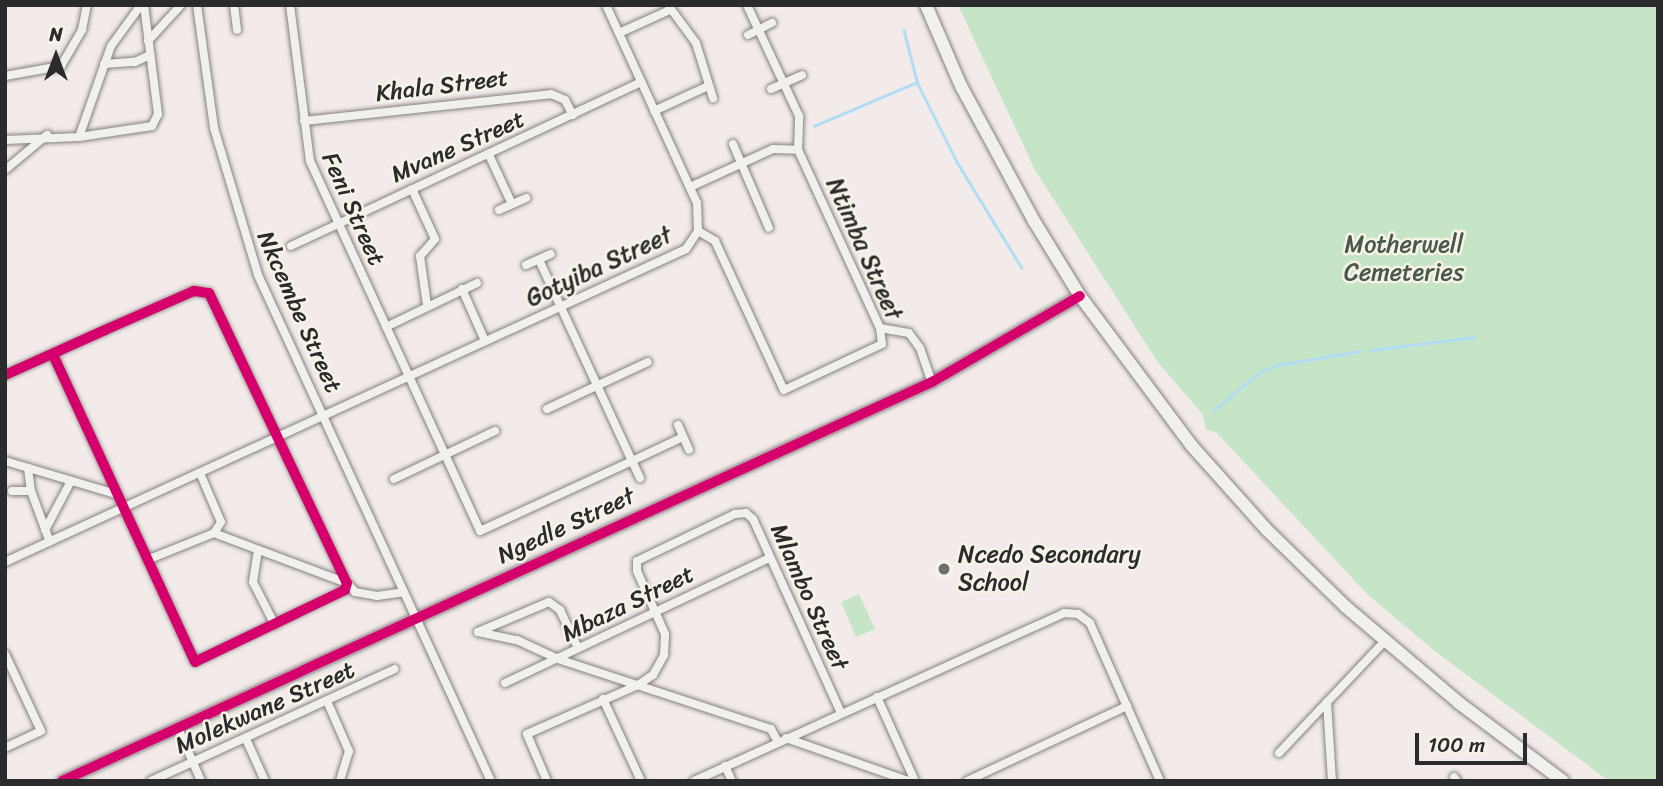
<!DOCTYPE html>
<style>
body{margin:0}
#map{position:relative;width:1663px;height:786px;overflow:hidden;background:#f2ebe9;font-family:Sriracha,sans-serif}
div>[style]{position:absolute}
.green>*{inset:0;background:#c5e5c6}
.stream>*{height:2.5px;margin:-1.25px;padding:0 1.25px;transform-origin:1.25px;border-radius:1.25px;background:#b1dcf3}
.roads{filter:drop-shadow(0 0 2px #858180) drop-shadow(0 0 2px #858180)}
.minor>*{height:8px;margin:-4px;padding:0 4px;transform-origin:4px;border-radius:4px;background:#f2f0ec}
.tertiary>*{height:10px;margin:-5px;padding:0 5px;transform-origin:5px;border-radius:5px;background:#f2f0ec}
.secondary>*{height:12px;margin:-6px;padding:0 6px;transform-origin:6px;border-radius:6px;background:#f2f0ec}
.cycleway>*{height:10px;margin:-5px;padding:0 5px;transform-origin:5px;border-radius:5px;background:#d6006c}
.dots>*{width:19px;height:19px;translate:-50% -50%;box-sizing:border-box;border:4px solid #f7f3e8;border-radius:50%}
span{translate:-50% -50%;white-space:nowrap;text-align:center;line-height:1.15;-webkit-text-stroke:5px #f7f3e8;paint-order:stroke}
.street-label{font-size:24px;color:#2b2b2b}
.park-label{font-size:24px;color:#48584a}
.poi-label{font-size:24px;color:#2b2b2b}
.left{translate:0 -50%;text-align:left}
.frame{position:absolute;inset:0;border:7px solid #2b2b2b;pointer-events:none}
.north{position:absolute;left:21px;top:21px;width:70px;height:70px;-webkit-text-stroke:5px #f7f3e8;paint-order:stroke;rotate:0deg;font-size:19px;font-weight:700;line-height:28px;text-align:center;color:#2b2b2b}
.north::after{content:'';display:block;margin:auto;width:24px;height:32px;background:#2b2b2b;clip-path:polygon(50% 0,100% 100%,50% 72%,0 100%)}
.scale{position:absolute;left:1415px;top:733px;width:112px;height:32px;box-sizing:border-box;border:4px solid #2b2b2b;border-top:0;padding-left:9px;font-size:21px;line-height:24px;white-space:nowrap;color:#2b2b2b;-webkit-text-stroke:5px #f7f3e8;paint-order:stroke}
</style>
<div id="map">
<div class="green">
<div style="clip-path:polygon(958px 5px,1658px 5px,1658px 781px,1609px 781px,1436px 652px,1368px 595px,1216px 432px,1206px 430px,1203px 415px,1157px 361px,1035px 170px)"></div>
<div style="clip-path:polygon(859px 594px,875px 629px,856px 637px,841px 602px)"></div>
</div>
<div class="stream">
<div style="left:904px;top:30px;width:53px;rotate:75.7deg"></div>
<div style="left:814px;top:126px;width:112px;rotate:-23.1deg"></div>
<div style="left:917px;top:82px;width:89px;rotate:63.4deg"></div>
<div style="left:957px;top:162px;width:124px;rotate:58.5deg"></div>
<div style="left:1371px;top:350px;width:104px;rotate:-7.2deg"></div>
<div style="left:1213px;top:411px;width:61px;rotate:-39.7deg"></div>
<div style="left:1260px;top:372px;width:18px;rotate:-22deg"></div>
<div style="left:1277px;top:365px;width:84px;rotate:-9.6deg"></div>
</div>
<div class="roads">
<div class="minor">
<div style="left:197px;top:5px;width:124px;rotate:82.1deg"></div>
<div style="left:214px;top:128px;width:153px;rotate:73.3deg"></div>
<div style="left:258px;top:275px;width:557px;rotate:65.28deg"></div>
<div style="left:234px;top:5px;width:25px;rotate:83deg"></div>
<div style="left:290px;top:5px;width:157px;rotate:82.7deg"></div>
<div style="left:310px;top:161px;width:407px;rotate:65.3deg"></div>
<div style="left:480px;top:531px;width:167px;rotate:-24.7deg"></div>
<div style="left:632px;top:461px;width:221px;rotate:-114.8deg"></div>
<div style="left:668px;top:5px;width:47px;rotate:53.6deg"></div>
<div style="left:696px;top:43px;width:58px;rotate:72.8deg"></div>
<div style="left:619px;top:33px;width:56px;rotate:-24.3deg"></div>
<div style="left:748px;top:35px;width:27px;rotate:-27deg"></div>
<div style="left:148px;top:41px;width:49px;rotate:-47.5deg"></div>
<div style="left:104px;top:64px;width:31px;rotate:-4deg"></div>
<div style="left:135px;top:62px;width:17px;rotate:-25deg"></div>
<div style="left:5px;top:76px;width:57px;rotate:-10.1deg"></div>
<div style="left:61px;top:66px;width:42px;rotate:-59.7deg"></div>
<div style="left:82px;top:30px;width:25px;rotate:-79deg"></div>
<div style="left:771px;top:89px;width:34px;rotate:-24deg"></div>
<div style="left:654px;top:111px;width:57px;rotate:-24.8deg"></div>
<div style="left:304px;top:121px;width:248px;rotate:-6.2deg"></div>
<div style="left:551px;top:94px;width:15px;rotate:23deg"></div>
<div style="left:565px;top:100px;width:17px;rotate:62deg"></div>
<div style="left:79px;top:137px;width:96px;rotate:-70.6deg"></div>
<div style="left:111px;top:46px;width:51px;rotate:-53.8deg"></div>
<div style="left:5px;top:140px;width:74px;rotate:-2.3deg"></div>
<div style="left:79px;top:137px;width:74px;rotate:-8.6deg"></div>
<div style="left:152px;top:126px;width:13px;rotate:-63deg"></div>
<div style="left:158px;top:114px;width:110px;rotate:-97.3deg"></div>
<div style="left:733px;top:144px;width:91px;rotate:66.8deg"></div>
<div style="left:489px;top:155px;width:54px;rotate:64.9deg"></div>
<div style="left:5px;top:170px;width:55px;rotate:-39.8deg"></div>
<div style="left:690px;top:187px;width:91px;rotate:-24.6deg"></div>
<div style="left:773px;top:149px;width:25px;rotate:2deg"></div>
<div style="left:412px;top:189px;width:55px;rotate:65.3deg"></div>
<div style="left:435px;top:239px;width:23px;rotate:131deg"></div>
<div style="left:420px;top:256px;width:49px;rotate:81.9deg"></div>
<div style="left:499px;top:210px;width:30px;rotate:-24deg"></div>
<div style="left:698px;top:231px;width:20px;rotate:30deg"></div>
<div style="left:715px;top:241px;width:164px;rotate:65.2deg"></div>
<div style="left:784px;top:390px;width:108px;rotate:-25.1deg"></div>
<div style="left:882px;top:344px;width:16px;rotate:-97deg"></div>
<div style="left:880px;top:328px;width:196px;rotate:-114.7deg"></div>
<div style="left:798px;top:150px;width:34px;rotate:-88deg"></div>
<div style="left:799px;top:116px;width:123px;rotate:-115.1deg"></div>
<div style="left:291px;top:246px;width:387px;rotate:-25.1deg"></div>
<div style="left:526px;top:265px;width:27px;rotate:-24deg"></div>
<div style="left:462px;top:289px;width:57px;rotate:66.1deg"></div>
<div style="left:386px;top:327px;width:101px;rotate:-25.8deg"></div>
<div style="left:880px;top:328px;width:29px;rotate:10deg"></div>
<div style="left:909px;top:333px;width:19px;rotate:54deg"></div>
<div style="left:920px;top:348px;width:36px;rotate:71deg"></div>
<div style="left:5px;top:375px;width:110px;rotate:-24.2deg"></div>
<div style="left:105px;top:330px;width:97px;rotate:-23.7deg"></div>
<div style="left:194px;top:291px;width:15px;rotate:8deg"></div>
<div style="left:209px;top:293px;width:321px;rotate:64.6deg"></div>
<div style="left:347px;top:583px;width:7px;rotate:106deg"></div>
<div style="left:345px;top:590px;width:166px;rotate:154.4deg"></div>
<div style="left:195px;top:662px;width:339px;rotate:-114.8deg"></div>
<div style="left:547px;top:409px;width:111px;rotate:-25deg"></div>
<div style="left:678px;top:425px;width:27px;rotate:66deg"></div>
<div style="left:5px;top:461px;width:116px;rotate:16.6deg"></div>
<div style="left:28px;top:468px;width:23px;rotate:83deg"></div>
<div style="left:31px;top:491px;width:54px;rotate:69.6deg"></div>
<div style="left:200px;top:473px;width:53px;rotate:66.8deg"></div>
<div style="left:221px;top:522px;width:13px;rotate:122deg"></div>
<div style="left:640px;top:478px;width:19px;rotate:-115deg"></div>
<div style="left:632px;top:461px;width:56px;rotate:-25.2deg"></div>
<div style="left:394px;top:479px;width:112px;rotate:-25.4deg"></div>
<div style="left:12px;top:491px;width:19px"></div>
<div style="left:45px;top:530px;width:55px;rotate:-62deg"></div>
<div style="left:258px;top:550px;width:32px;rotate:99deg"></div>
<div style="left:253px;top:582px;width:48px;rotate:62.9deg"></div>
<div style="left:147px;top:560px;width:72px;rotate:-21.9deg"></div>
<div style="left:214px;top:533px;width:142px;rotate:20.6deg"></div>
<div style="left:347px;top:583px;width:12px;rotate:48deg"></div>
<div style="left:355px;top:592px;width:22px;rotate:10deg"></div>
<div style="left:377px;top:596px;width:27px;rotate:-8deg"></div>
<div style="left:5px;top:562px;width:749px;rotate:-24.68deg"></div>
<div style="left:686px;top:249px;width:22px;rotate:-56deg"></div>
<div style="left:698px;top:231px;width:28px;rotate:-92deg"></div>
<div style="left:697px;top:203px;width:218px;rotate:-114.7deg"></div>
<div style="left:478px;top:632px;width:40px;rotate:12deg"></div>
<div style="left:517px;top:640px;width:45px;rotate:24.9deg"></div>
<div style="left:558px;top:659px;width:224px;rotate:18.2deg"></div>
<div style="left:771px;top:729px;width:15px;rotate:62deg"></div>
<div style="left:478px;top:632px;width:77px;rotate:-22.9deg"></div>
<div style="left:549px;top:602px;width:14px;rotate:36deg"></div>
<div style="left:560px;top:610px;width:42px;rotate:64.7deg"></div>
<div style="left:5px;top:654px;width:85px;rotate:64.9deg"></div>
<div style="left:41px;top:731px;width:40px;rotate:155deg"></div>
<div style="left:505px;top:683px;width:292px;rotate:-25.3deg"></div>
<div style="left:877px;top:697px;width:92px;rotate:65.7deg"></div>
<div style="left:603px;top:699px;width:90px;rotate:65.1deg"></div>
<div style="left:327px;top:701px;width:55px;rotate:66.3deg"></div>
<div style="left:349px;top:751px;width:31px;rotate:107deg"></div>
<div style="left:1327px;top:702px;width:79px;rotate:86.4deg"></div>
<div style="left:178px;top:728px;width:58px;rotate:66.5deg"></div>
<div style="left:786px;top:738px;width:129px;rotate:19.4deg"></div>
<div style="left:246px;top:739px;width:46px;rotate:65.7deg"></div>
<div style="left:1279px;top:753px;width:154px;rotate:-46.6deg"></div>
<div style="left:725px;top:766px;width:17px;rotate:65deg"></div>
<div style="left:1454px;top:777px;width:5px;rotate:53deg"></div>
<div style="left:151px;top:781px;width:268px;rotate:-24.7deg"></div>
<div style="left:547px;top:781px;width:51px;rotate:-113.1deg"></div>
<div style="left:527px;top:734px;width:121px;rotate:-23.8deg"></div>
<div style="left:638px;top:685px;width:18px;rotate:-34deg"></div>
<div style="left:653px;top:675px;width:23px;rotate:-61deg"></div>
<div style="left:664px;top:655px;width:21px;rotate:-87deg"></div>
<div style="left:665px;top:634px;width:69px;rotate:-114deg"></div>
<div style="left:637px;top:571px;width:10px;rotate:-90deg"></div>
<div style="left:637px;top:561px;width:109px;rotate:-25.6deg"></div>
<div style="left:735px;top:514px;width:11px;rotate:-5deg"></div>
<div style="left:746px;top:513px;width:9px;rotate:41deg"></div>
<div style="left:753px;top:519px;width:213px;rotate:65.6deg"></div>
<div style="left:694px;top:781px;width:406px;rotate:-24.4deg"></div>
<div style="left:1064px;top:613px;width:14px;rotate:4deg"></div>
<div style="left:1078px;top:614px;width:15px;rotate:37deg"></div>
<div style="left:1090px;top:623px;width:173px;rotate:66.1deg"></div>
<div style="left:967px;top:781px;width:177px;rotate:-25.1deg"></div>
</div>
<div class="tertiary">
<div style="left:62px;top:781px;width:957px;rotate:-24.64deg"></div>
<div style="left:932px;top:382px;width:171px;rotate:-30.2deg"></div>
</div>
<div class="secondary">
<div style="left:926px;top:5px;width:88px;rotate:66.6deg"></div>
<div style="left:961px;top:86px;width:153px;rotate:61.6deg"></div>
<div style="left:1034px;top:221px;width:88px;rotate:58.5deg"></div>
<div style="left:1080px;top:296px;width:186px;rotate:53.3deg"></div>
<div style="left:1191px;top:445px;width:114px;rotate:48.2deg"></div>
<div style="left:1267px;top:530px;width:110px;rotate:44.3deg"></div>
<div style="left:1346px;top:607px;width:148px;rotate:40.3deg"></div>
<div style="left:1459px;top:703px;width:130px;rotate:36.9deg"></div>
</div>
</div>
<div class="cycleway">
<div style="left:5px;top:375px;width:110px;rotate:-24.2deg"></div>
<div style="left:105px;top:330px;width:97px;rotate:-23.7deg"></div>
<div style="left:194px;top:291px;width:15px;rotate:8deg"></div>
<div style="left:209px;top:293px;width:321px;rotate:64.6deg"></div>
<div style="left:347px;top:583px;width:7px;rotate:106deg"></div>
<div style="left:345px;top:590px;width:166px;rotate:154.4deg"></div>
<div style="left:195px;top:662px;width:339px;rotate:-114.8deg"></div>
<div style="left:62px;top:781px;width:957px;rotate:-24.64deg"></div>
<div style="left:932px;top:382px;width:171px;rotate:-30.2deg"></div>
</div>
<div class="dots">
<div style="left:944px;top:569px;background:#716e6e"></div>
</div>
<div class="street-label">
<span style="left:442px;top:86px;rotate:-7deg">Khala Street</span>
<span style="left:458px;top:147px;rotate:-24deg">Mvane Street</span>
<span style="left:353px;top:209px;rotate:66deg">Feni Street</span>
<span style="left:864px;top:249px;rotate:66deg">Ntimba Street</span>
<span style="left:599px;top:267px;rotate:-25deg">Gotyiba Street</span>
<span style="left:299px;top:312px;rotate:66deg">Nkcembe Street</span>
<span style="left:566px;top:526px;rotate:-25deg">Ngedle Street</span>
<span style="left:809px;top:597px;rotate:66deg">Mlambo Street</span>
<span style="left:628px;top:604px;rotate:-26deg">Mbaza Street</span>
<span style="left:265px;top:708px;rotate:-24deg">Molekwane Street</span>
</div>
<div class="park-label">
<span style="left:1404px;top:259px">Motherwell<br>Cemeteries</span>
</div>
<div class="poi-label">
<span class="left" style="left:958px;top:569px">Ncedo Secondary<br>School</span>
</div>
<div class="frame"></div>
<div class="north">N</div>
<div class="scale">100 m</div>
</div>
